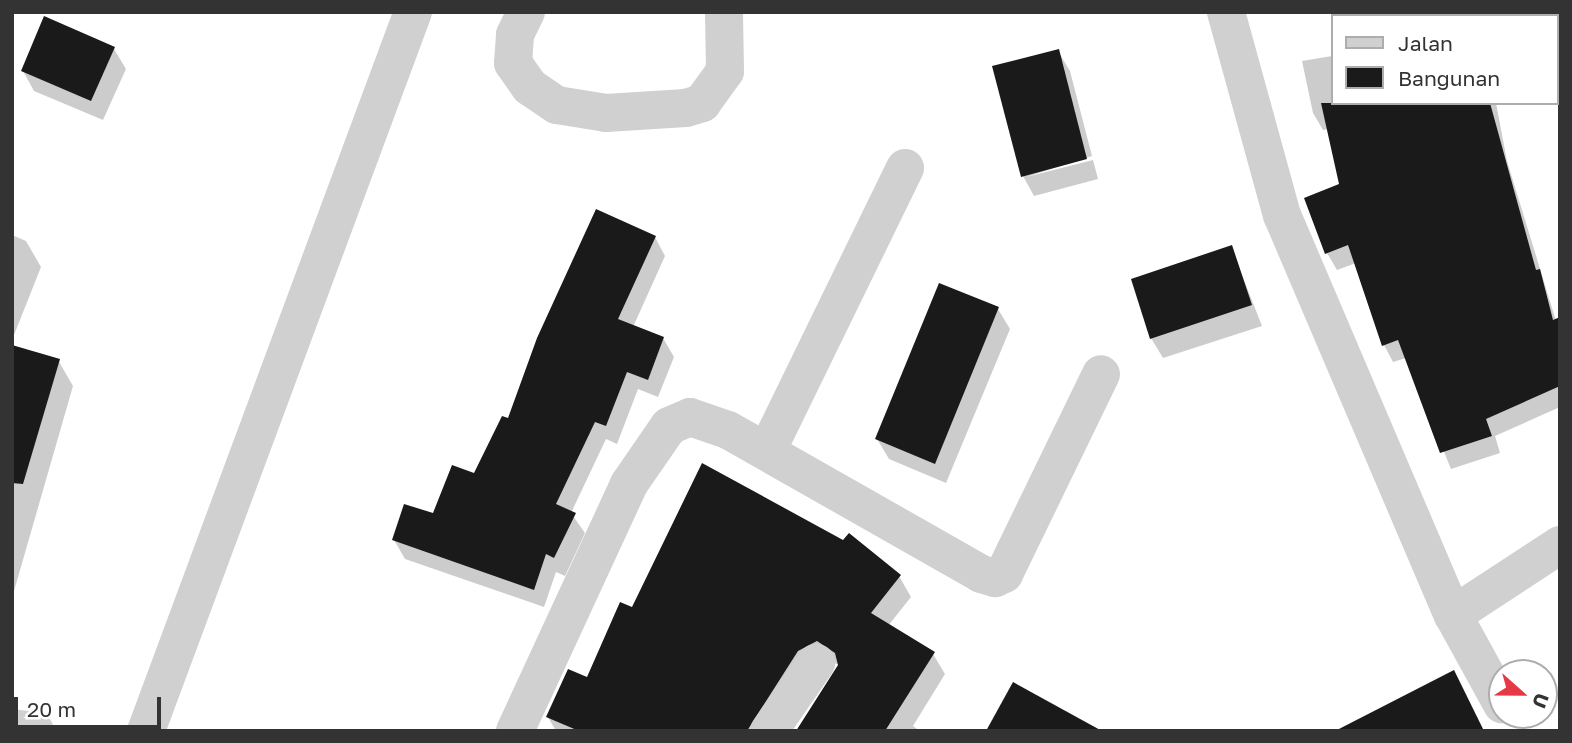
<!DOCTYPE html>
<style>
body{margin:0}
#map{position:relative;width:1572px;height:743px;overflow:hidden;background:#fff;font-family:"Golos Text",sans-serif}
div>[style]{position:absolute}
.shadow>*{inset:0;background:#0003}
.building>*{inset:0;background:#1a1a1a}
.minor>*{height:38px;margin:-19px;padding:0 19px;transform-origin:19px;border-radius:19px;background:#d0d0d0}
span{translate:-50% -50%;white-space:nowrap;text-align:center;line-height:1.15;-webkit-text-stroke:7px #fff;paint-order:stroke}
.frame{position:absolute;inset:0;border:14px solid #333;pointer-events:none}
.legend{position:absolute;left:1331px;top:14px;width:228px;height:91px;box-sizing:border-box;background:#fff;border:2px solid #adadad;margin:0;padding:9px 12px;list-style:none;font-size:21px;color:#333}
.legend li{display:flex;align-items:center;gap:14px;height:35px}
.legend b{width:35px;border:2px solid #adadad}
.north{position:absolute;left:1488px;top:659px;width:70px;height:70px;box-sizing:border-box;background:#fff;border:2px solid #adadad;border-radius:50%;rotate:111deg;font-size:19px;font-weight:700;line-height:28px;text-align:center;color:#333}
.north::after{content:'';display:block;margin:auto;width:24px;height:32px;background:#e63946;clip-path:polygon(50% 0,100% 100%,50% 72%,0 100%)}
.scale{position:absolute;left:14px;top:697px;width:147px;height:32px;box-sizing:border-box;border:4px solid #333;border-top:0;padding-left:9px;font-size:21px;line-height:24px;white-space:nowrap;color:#333;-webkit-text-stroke:5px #fff;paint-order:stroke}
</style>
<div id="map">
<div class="shadow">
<div style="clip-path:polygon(1389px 12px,1560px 12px,1560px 28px,1556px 16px)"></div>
<div style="clip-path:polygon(114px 49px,126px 69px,103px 120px,34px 91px,23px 71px)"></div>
<div style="clip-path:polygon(1058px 51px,1070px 71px,1092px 156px,1026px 177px,1093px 160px,1098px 179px,1034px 196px,1023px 176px)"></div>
<div style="clip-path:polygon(1332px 56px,1332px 103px,1496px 103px,1507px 161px,1556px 321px,1560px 320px,1560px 407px,1495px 436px,1500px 453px,1451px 469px,1406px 358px,1393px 362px,1384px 345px,1356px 263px,1337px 270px,1327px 253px,1306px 199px,1341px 185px,1329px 129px,1323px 130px,1313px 113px,1302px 61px)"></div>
<div style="clip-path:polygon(12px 235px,26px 241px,41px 267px,12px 340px)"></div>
<div style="clip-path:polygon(655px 237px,665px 256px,633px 327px,663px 338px,674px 357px,658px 397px,638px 389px,617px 444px,606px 439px,571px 513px,585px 533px,565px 576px,556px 572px,544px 607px,405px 559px,394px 540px,434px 516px,475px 476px,509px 421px)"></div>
<div style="clip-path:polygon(1231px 247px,1262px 326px,1163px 358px,1151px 338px)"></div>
<div style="clip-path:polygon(998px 309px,1010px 329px,946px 483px,889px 459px,877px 439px)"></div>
<div style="clip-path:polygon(12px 347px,58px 360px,73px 386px,12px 598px)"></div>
<div style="clip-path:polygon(899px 576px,911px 597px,888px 626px,933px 654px,945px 674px,913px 726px,920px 731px,798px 731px,839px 665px,830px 661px,768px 731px,556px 731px,548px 717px,588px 680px,633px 609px)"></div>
</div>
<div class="building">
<div style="clip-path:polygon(44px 16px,115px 47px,91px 101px,21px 71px)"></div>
<div style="clip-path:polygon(1059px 49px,1087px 159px,1021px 177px,992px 66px)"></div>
<div style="clip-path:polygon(1321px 103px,1490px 103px,1536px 270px,1540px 269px,1553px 320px,1560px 317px,1560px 386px,1486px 419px,1492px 436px,1440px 453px,1398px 340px,1382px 346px,1348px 245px,1325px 254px,1304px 198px,1339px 184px)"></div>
<div style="clip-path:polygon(596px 209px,656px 236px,618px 319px,664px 337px,648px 380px,627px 372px,606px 426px,595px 422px,556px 504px,576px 513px,554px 558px,546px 554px,534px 590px,392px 540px,404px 504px,433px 513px,452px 465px,474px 473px,502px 416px,508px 418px,537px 338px)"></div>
<div style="clip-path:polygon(1232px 245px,1252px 305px,1150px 339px,1131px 279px)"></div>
<div style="clip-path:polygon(939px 283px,999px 307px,935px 464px,875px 439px)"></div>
<div style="clip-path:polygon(12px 345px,60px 359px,23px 484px,12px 483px)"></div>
<div style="clip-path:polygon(702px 463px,843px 540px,849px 533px,901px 575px,871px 613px,935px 652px,885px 731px,796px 731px,838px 665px,835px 653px,817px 641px,798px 651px,747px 731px,579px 731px,546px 717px,568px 669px,587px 677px,620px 602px,632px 607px)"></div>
<div style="clip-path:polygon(1454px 670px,1484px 731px,1335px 731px)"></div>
<div style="clip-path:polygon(1013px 682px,1102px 731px,986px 731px)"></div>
</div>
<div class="minor">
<div style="left:526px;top:12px;width:25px;rotate:116deg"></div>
<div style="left:515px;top:35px;width:28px;rotate:94deg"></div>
<div style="left:513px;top:63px;width:29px;rotate:55deg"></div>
<div style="left:530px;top:87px;width:32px;rotate:34deg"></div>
<div style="left:557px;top:105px;width:50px;rotate:9.3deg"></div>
<div style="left:606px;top:113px;width:80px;rotate:-3.6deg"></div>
<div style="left:686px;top:108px;width:17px;rotate:-17deg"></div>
<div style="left:702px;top:103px;width:39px;rotate:-54deg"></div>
<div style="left:725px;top:71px;width:59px;rotate:-91deg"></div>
<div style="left:1226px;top:12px;width:211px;rotate:74.6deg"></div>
<div style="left:1282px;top:215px;width:435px;rotate:66.9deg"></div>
<div style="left:1453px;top:615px;width:102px;rotate:61.2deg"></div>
<div style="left:1556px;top:47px;width:14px;rotate:73deg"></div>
<div style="left:767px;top:451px;width:315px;rotate:-64deg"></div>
<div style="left:1453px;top:615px;width:128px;rotate:-33.2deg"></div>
<div style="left:12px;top:728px;width:23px;rotate:7deg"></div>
<div style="left:146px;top:731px;width:767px;rotate:-69.63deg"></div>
<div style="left:515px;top:731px;width:272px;rotate:-65.2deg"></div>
<div style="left:629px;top:484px;width:70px;rotate:-55.4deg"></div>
<div style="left:669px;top:426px;width:23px;rotate:-23deg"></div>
<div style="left:690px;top:417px;width:40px;rotate:18.9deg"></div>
<div style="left:728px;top:430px;width:291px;rotate:29.6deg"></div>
<div style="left:981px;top:574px;width:15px;rotate:16deg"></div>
<div style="left:995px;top:578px;width:10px;rotate:-24deg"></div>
<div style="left:1004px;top:574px;width:222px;rotate:-64.1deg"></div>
<div style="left:769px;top:731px;width:83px;rotate:-55.3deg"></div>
</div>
<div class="frame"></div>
<ul class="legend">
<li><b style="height:9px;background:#d0d0d0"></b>Jalan</li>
<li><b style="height:19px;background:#1a1a1a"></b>Bangunan</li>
</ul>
<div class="north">U</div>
<div class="scale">20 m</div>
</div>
